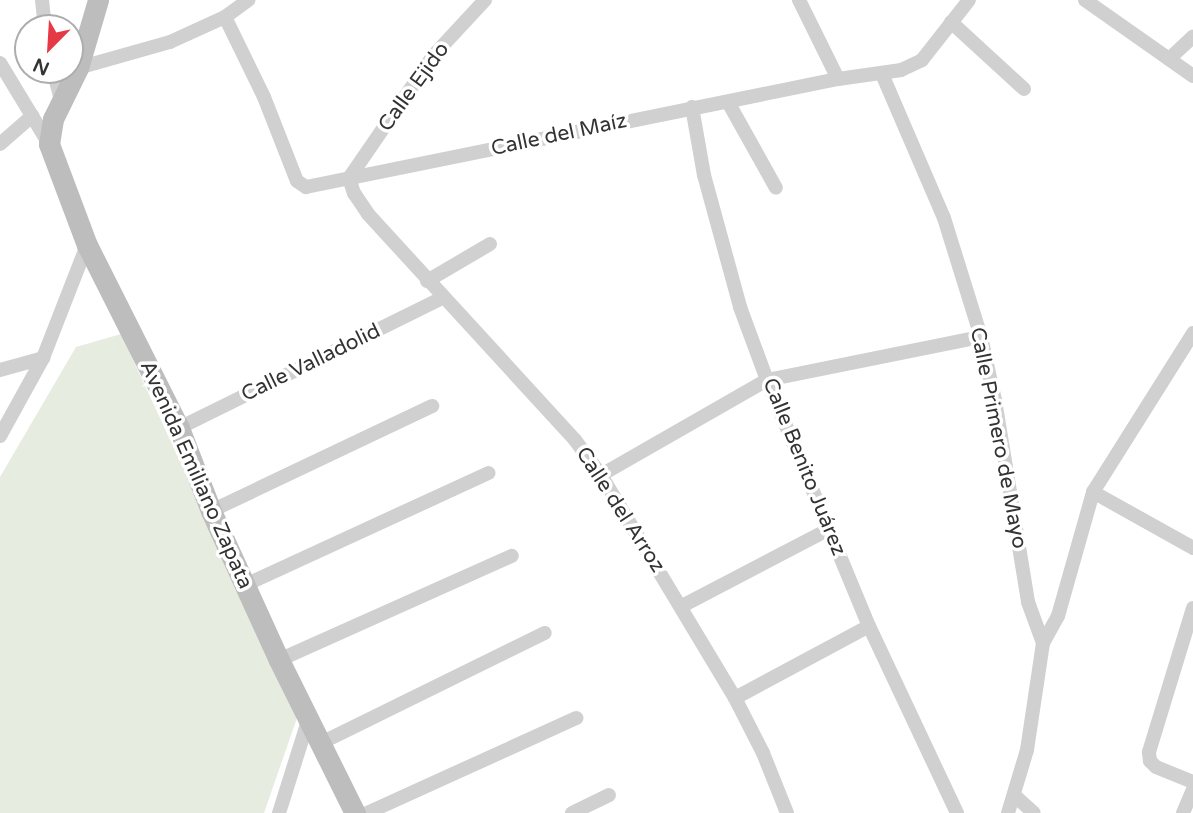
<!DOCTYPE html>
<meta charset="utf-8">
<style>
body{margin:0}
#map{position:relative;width:1193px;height:813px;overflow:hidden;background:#fff;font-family:"Varela Round",sans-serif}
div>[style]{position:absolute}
.green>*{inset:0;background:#e6ecdf}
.street>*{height:14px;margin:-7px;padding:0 7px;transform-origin:7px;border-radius:7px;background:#d0d0d0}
.secondary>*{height:21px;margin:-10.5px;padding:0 10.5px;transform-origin:10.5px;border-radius:10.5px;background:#bdbdbd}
span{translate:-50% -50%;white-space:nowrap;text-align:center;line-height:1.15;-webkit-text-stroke:7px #fff;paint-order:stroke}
.street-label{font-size:21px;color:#333}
.north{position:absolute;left:14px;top:14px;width:70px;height:70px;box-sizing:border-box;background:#fff;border:2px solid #adadad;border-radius:50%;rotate:204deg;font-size:19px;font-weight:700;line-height:28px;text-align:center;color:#333}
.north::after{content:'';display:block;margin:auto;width:24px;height:32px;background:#e63946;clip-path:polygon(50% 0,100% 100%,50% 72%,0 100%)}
</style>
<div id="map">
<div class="green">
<div style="clip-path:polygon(121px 334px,298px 715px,264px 813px,0 813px,0 477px,76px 347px)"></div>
</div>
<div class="street">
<div style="left:42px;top:0;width:28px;rotate:84deg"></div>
<div style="left:485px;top:0;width:76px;rotate:132.9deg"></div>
<div style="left:433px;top:56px;width:148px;rotate:124.5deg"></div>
<div style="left:349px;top:178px;width:16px;rotate:72deg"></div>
<div style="left:354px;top:193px;width:25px;rotate:56deg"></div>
<div style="left:368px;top:214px;width:306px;rotate:47.5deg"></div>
<div style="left:575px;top:440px;width:44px;rotate:53.4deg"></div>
<div style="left:601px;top:475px;width:260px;rotate:59deg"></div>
<div style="left:735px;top:698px;width:62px;rotate:63deg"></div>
<div style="left:763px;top:753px;width:65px;rotate:68.2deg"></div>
<div style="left:799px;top:0;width:88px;rotate:63.7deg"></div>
<div style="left:1085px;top:0;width:132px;rotate:35.1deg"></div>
<div style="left:225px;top:17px;width:89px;rotate:64deg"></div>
<div style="left:264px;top:97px;width:90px;rotate:68.6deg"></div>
<div style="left:297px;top:181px;width:11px;rotate:34deg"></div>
<div style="left:306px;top:187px;width:543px;rotate:-11.48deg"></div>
<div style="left:838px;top:79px;width:64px;rotate:-8.1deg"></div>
<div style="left:901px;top:70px;width:23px;rotate:-25deg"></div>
<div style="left:922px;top:60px;width:76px;rotate:-51.9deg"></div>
<div style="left:951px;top:22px;width:99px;rotate:42.5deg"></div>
<div style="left:1169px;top:59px;width:33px;rotate:-43deg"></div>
<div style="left:0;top:63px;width:95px;rotate:58.8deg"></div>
<div style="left:78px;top:68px;width:96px;rotate:-15.8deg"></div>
<div style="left:170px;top:42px;width:60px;rotate:-24.4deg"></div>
<div style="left:225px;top:17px;width:29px;rotate:-36deg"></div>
<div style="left:53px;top:70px;width:30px;rotate:75deg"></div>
<div style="left:882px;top:74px;width:157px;rotate:66.7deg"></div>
<div style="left:944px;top:218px;width:125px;rotate:72.7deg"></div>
<div style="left:981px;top:337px;width:65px;rotate:77.5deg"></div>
<div style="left:995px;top:400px;width:205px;rotate:80.7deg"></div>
<div style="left:1028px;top:602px;width:44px;rotate:69.9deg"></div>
<div style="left:1043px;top:643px;width:108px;rotate:98.5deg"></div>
<div style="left:1027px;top:750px;width:66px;rotate:106.8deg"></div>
<div style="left:728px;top:102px;width:98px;rotate:60.8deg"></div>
<div style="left:692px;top:107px;width:69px;rotate:80deg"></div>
<div style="left:704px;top:175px;width:137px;rotate:74.7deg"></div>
<div style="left:740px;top:307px;width:78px;rotate:69.7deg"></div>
<div style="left:767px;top:380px;width:266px;rotate:67.5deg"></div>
<div style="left:869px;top:626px;width:207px;rotate:64.8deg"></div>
<div style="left:0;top:144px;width:43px;rotate:-41.2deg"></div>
<div style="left:427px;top:281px;width:73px;rotate:-30.4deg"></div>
<div style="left:0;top:370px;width:45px;rotate:-15.6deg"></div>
<div style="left:179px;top:428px;width:293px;rotate:-26.3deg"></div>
<div style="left:0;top:436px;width:89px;rotate:-61.1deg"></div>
<div style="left:43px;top:358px;width:121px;rotate:-68.7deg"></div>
<div style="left:601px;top:475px;width:191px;rotate:-29.8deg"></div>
<div style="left:767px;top:380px;width:218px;rotate:-11.4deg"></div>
<div style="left:1093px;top:492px;width:115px;rotate:29.2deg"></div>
<div style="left:211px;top:511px;width:245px;rotate:-25.4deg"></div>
<div style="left:245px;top:585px;width:268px;rotate:-24.7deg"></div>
<div style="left:682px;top:606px;width:166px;rotate:-27.6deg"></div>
<div style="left:1193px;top:608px;width:151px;rotate:107deg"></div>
<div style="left:1149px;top:752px;width:9px;rotate:84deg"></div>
<div style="left:1150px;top:761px;width:8px;rotate:45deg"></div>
<div style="left:1156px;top:767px;width:40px;rotate:22deg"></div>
<div style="left:1043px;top:643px;width:31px;rotate:-61deg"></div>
<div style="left:1058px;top:616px;width:129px;rotate:-74.2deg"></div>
<div style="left:1093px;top:492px;width:188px;rotate:-57.8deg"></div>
<div style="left:279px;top:660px;width:255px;rotate:-24.1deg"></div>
<div style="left:735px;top:698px;width:152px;rotate:-28.2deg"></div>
<div style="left:323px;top:742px;width:247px;rotate:-26.2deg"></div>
<div style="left:1015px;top:796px;width:25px;rotate:42deg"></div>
<div style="left:279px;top:813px;width:96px;rotate:-72.5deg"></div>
<div style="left:367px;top:813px;width:230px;rotate:-24.4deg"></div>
<div style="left:572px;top:813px;width:41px;rotate:-25.9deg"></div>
<div style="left:1183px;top:813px;width:25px;rotate:-67deg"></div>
</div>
<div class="secondary">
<div style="left:98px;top:0;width:71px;rotate:106.4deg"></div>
<div style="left:78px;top:68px;width:57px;rotate:116.1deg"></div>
<div style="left:53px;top:119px;width:25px;rotate:99deg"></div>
<div style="left:49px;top:144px;width:108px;rotate:69.4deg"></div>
<div style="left:87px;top:245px;width:205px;rotate:63.3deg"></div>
<div style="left:179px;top:428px;width:89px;rotate:68.9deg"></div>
<div style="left:211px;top:511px;width:164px;rotate:65.5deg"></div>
<div style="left:279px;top:660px;width:171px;rotate:63.6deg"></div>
</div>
<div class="street-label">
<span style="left:414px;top:87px;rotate:-54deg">Calle Ejido</span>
<span style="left:559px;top:135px;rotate:-12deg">Calle del Maíz</span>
<span style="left:311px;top:363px;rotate:-26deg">Calle Valladolid</span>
<span style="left:998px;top:438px;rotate:79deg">Calle Primero de Mayo</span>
<span style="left:804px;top:467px;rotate:68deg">Calle Benito Juárez</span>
<span style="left:196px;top:475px;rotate:66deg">Avenida Emiliano Zapata</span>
<span style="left:620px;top:510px;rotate:57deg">Calle del Arroz</span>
</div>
<div class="north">N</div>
</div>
